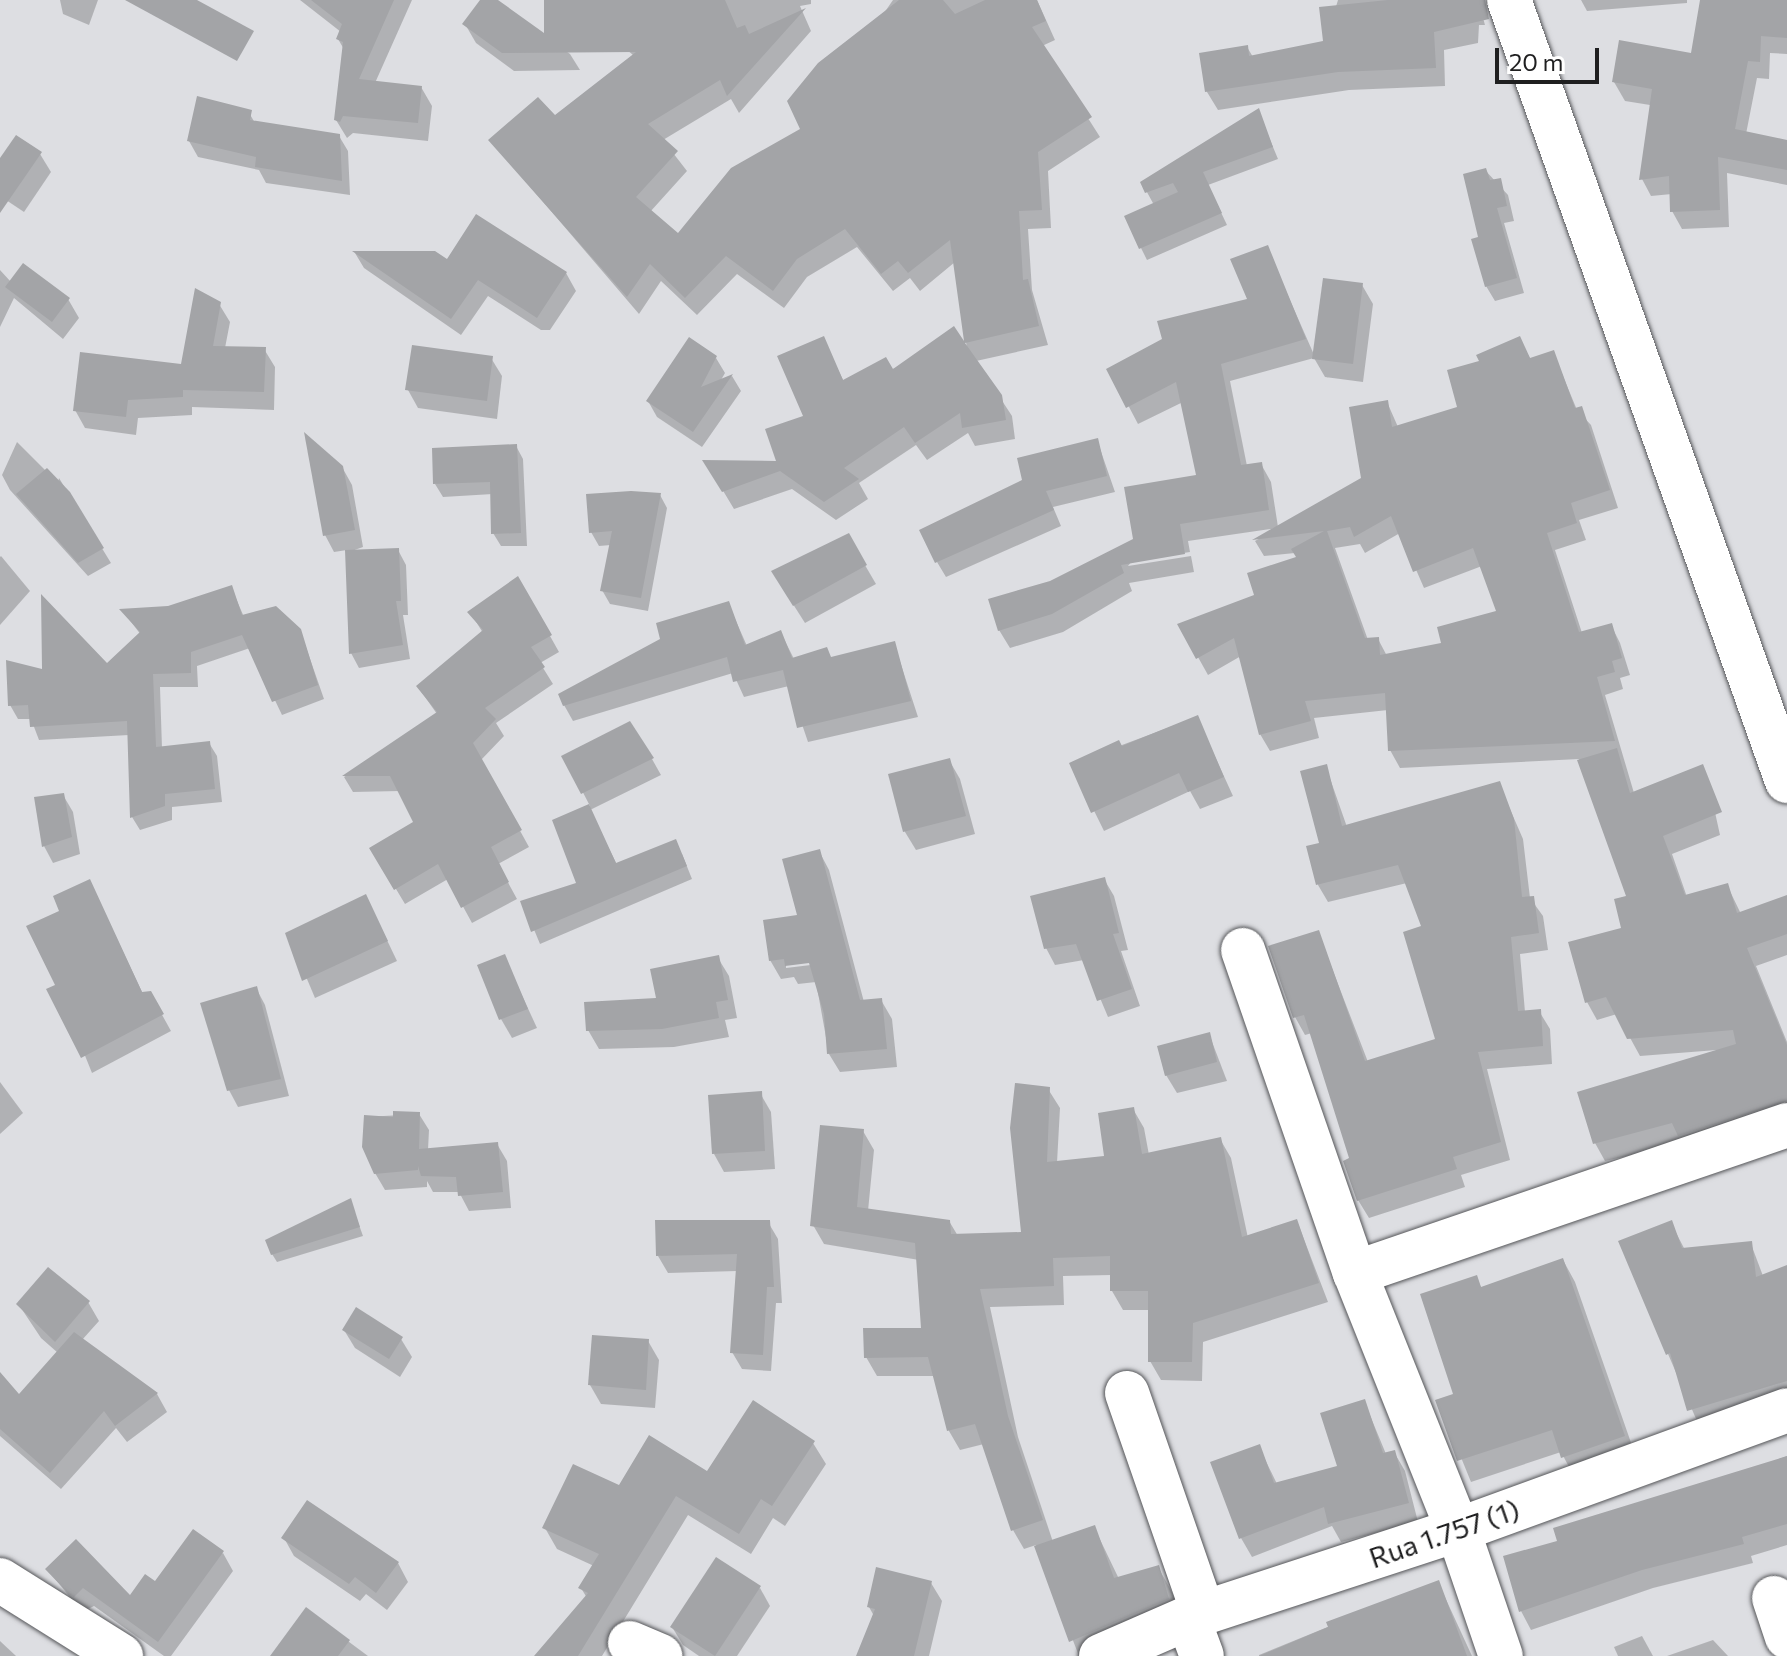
<!DOCTYPE html>
<style>
body{margin:0}
#map{position:relative;width:1787px;height:1656px;overflow:hidden;background:#dddee2;font-family:Commissioner,sans-serif}
div>[style]{position:absolute}
.shadow>*{inset:0;background:#0003}
.building>*{inset:0;background:#a3a4a7}
.roads{filter:drop-shadow(0 0 2px #555659) drop-shadow(0 0 2px #555659)}
.minor>*{height:44px;margin:-22px;padding:0 22px;transform-origin:22px;border-radius:22px;background:#fff}
span{translate:-50% -50%;white-space:nowrap;text-align:center;line-height:1.15;-webkit-text-stroke:6px #fff;paint-order:stroke}
.street-label{font-size:28px;color:#1f1f20}
.scale{position:absolute;left:1495px;top:48px;width:104px;height:36px;box-sizing:border-box;border:4px solid #1f1f20;border-top:0;padding-left:10px;font-size:24px;line-height:28px;white-space:nowrap;color:#1f1f20;-webkit-text-stroke:6px #fff;paint-order:stroke}
</style>
<div id="map">
<div class="shadow">
<div style="clip-path:polygon(60px 0,98px 0,89px 25px,63px 14px)"></div>
<div style="clip-path:polygon(300px 0,412px 0,375px 83px,421px 87px,432px 106px,428px 141px,353px 133px,347px 138px,336px 120px,345px 51px,338px 39px,341px 32px)"></div>
<div style="clip-path:polygon(495px 0,570px 54px,580px 70px,514px 71px,476px 43px,465px 24px)"></div>
<div style="clip-path:polygon(625px 0,811px 0,811px 4px,800px 6px,811px 31px,739px 113px,731px 99px,663px 140px,687px 171px,650px 212px,678px 235px,803px 130px,893px 0,1037px 0,1055px 40px,1042px 46px,1100px 137px,1048px 171px,1051px 228px,1028px 229px,1032px 290px,1048px 345px,976px 361px,1012px 416px,1015px 439px,975px 446px,968px 433px,927px 460px,916px 445px,859px 483px,868px 499px,836px 520px,792px 489px,734px 509px,716px 479px,779px 463px,806px 417px,823px 339px,844px 382px,967px 349px,955px 262px,920px 291px,910px 278px,893px 291px,857px 247px,807px 277px,784px 308px,737px 274px,697px 315px,661px 281px,639px 314px,491px 141px,659px 77px,620px 44px)"></div>
<div style="clip-path:polygon(1338px 0,1478px 0,1485px 25px,1479px 25px,1478px 43px,1444px 50px,1445px 86px,1349px 90px,1218px 110px,1207px 92px,1201px 54px,1247px 47px,1253px 57px,1325px 42px)"></div>
<div style="clip-path:polygon(1581px 0,1687px 0,1687px 3px,1587px 11px)"></div>
<div style="clip-path:polygon(1702px 0,1787px 0,1787px 54px,1770px 53px,1769px 79px,1757px 78px,1746px 134px,1787px 142px,1787px 185px,1727px 173px,1729px 227px,1682px 229px,1672px 211px,1672px 194px,1651px 196px,1642px 179px,1681px 131px)"></div>
<div style="clip-path:polygon(1661px 49px,1675px 109px,1625px 101px,1614px 82px)"></div>
<div style="clip-path:polygon(248px 111px,255px 123px,339px 136px,348px 151px,350px 195px,266px 183px,259px 170px,198px 157px,189px 141px)"></div>
<div style="clip-path:polygon(1258px 111px,1278px 159px,1208px 185px,1227px 225px,1147px 260px,1141px 248px,1154px 205px,1142px 183px)"></div>
<div style="clip-path:polygon(40px 154px,51px 172px,24px 212px,0 196px,0 161px)"></div>
<div style="clip-path:polygon(1485px 170px,1508px 195px,1514px 221px,1504px 223px,1524px 293px,1495px 301px,1486px 286px,1481px 238px)"></div>
<div style="clip-path:polygon(evenodd,1267px 248px,1315px 357px,1362px 285px,1373px 304px,1363px 382px,1325px 377px,1314px 358px,1230px 381px,1247px 466px,1261px 464px,1271px 482px,1278px 527px,1363px 479px,1387px 402px,1398px 427px,1459px 408px,1481px 362px,1519px 338px,1531px 360px,1553px 352px,1577px 410px,1591px 425px,1618px 508px,1579px 520px,1586px 540px,1555px 550px,1582px 633px,1611px 625px,1620px 643px,1630px 675px,1620px 678px,1623px 689px,1605px 695px,1634px 793px,1709px 785px,1720px 835px,1672px 854px,1687px 897px,1727px 885px,1741px 914px,1787px 904px,1787px 955px,1756px 966px,1787px 1042px,1787px 1120px,1605px 1161px,1595px 1143px,1717px 1050px,1640px 1056px,1617px 1014px,1597px 1020px,1587px 1002px,1623px 929px,1629px 897px,1579px 759px,1400px 768px,1390px 750px,1388px 710px,1314px 718px,1319px 738px,1270px 751px,1260px 734px,1241px 656px,1208px 675px,1180px 625px,1257px 596px,1299px 558px,1295px 553px,1264px 556px,1255px 541px,1278px 528px,1188px 541px,1190px 552px,1132px 561px,1128px 566px,1191px 556px,1194px 572px,1129px 583px,1132px 591px,1063px 632px,1010px 648px,999px 630px,1050px 583px,1135px 540px,1199px 476px,1183px 402px,1138px 424px,1109px 369px,1249px 301px,1267px 248px,1400px 533px,1424px 588px,1482px 566px,1499px 613px,1443px 645px,1387px 656px,1378px 639px,1368px 640px,1335px 548px,1360px 544px,1365px 553px,1400px 533px)"></div>
<div style="clip-path:polygon(355px 253px,566px 273px,576px 291px,550px 330px,541px 330px,488px 296px,461px 335px,364px 268px)"></div>
<div style="clip-path:polygon(0 270px,11px 282px,68px 299px,79px 318px,63px 339px,14px 298px,0 327px)"></div>
<div style="clip-path:polygon(219px 304px,230px 322px,225px 348px,264px 349px,275px 367px,274px 410px,192px 407px,192px 415px,138px 418px,136px 435px,85px 428px,75px 410px,182px 366px)"></div>
<div style="clip-path:polygon(491px 358px,502px 376px,497px 419px,418px 408px,408px 390px)"></div>
<div style="clip-path:polygon(716px 358px,725px 373px,721px 380px,732px 376px,741px 391px,702px 447px,657px 417px,648px 401px)"></div>
<div style="clip-path:polygon(1097px 440px,1115px 492px,1053px 507px,1061px 526px,946px 577px,937px 562px,1024px 481px)"></div>
<div style="clip-path:polygon(17px 442px,58px 483px,59px 478px,111px 563px,88px 576px,10px 490px,2px 475px)"></div>
<div style="clip-path:polygon(516px 446px,523px 459px,527px 546px,501px 546px,493px 533px,493px 494px,443px 497px,435px 484px)"></div>
<div style="clip-path:polygon(342px 467px,352px 485px,363px 547px,349px 552px,398px 550px,406px 565px,408px 615px,403px 615px,410px 659px,359px 668px,351px 653px,347px 550px,334px 552px,325px 535px)"></div>
<div style="clip-path:polygon(660px 495px,667px 508px,648px 611px,610px 604px,602px 590px,611px 545px,599px 546px,591px 532px)"></div>
<div style="clip-path:polygon(848px 536px,876px 584px,805px 623px,784px 590px)"></div>
<div style="clip-path:polygon(1px 556px,30px 591px,0 625px,0 557px)"></div>
<div style="clip-path:polygon(518px 579px,559px 652px,540px 663px,553px 684px,496px 723px,504px 736px,481px 760px,529px 847px,498px 864px,517px 899px,472px 923px,448px 879px,405px 904px,372px 849px,416px 823px,400px 791px,353px 792px,344px 777px,437px 714px,418px 687px,483px 633px,470px 612px)"></div>
<div style="clip-path:polygon(231px 587px,244px 617px,300px 630px,324px 699px,282px 715px,250px 648px,197px 666px,198px 687px,160px 687px,162px 748px,209px 743px,217px 756px,222px 802px,172px 807px,172px 820px,140px 830px,132px 817px,129px 735px,39px 740px,31px 719px,18px 719px,10px 705px,44px 671px,107px 666px,141px 635px,123px 611px,169px 608px)"></div>
<div style="clip-path:polygon(728px 603px,747px 646px,781px 633px,794px 659px,832px 659px,894px 643px,918px 717px,808px 742px,789px 686px,744px 697px,733px 673px,573px 721px,564px 705px)"></div>
<div style="clip-path:polygon(1197px 717px,1233px 796px,1200px 809px,1190px 791px,1104px 831px,1071px 764px)"></div>
<div style="clip-path:polygon(564px 756px,652px 759px,661px 775px,590px 810px,617px 865px,682px 854px,692px 879px,540px 944px,523px 903px,579px 884px,554px 821px,590px 806px)"></div>
<div style="clip-path:polygon(949px 760px,960px 779px,975px 834px,916px 850px,905px 832px,890px 776px)"></div>
<div style="clip-path:polygon(1326px 767px,1347px 827px,1499px 784px,1523px 839px,1530px 898px,1543px 916px,1548px 950px,1520px 954px,1525px 1012px,1539px 1011px,1550px 1029px,1552px 1064px,1487px 1069px,1510px 1160px,1461px 1175px,1465px 1187px,1369px 1218px,1358px 1200px,1352px 1160px,1312px 1033px,1305px 1035px,1295px 1017px,1318px 932px,1368px 1062px,1437px 1040px,1423px 927px,1407px 883px,1328px 902px,1318px 885px)"></div>
<div style="clip-path:polygon(63px 795px,73px 812px,80px 854px,53px 863px,44px 846px)"></div>
<div style="clip-path:polygon(evenodd,819px 851px,829px 870px,864px 1002px,881px 1000px,892px 1019px,897px 1067px,840px 1072px,829px 1054px,816px 982px,798px 984px,794px 977px,781px 979px,770px 960px,799px 917px,819px 851px,818px 960px,819px 964px,786px 968px,786px 964px,818px 960px)"></div>
<div style="clip-path:polygon(1104px 879px,1114px 896px,1128px 950px,1121px 951px,1140px 1006px,1108px 1017px,1084px 960px,1055px 965px,1046px 948px)"></div>
<div style="clip-path:polygon(90px 882px,143px 994px,150px 993px,171px 1031px,92px 1073px,57px 986px,61px 912px)"></div>
<div style="clip-path:polygon(375px 915px,397px 961px,315px 998px,288px 934px)"></div>
<div style="clip-path:polygon(504px 956px,537px 1028px,512px 1038px,501px 1019px)"></div>
<div style="clip-path:polygon(718px 958px,729px 976px,737px 1018px,725px 1020px,729px 1037px,674px 1047px,599px 1049px,588px 1030px,658px 1000px)"></div>
<div style="clip-path:polygon(256px 988px,265px 1005px,289px 1096px,238px 1107px,229px 1090px)"></div>
<div style="clip-path:polygon(1209px 1034px,1227px 1081px,1177px 1093px,1166px 1075px)"></div>
<div style="clip-path:polygon(0 1082px,23px 1113px,0 1134px)"></div>
<div style="clip-path:polygon(1048px 1089px,1060px 1108px,1057px 1163px,1107px 1158px,1133px 1109px,1144px 1128px,1149px 1155px,1220px 1139px,1231px 1158px,1248px 1238px,1297px 1221px,1328px 1302px,1203px 1342px,1202px 1381px,1161px 1380px,1150px 1361px,1150px 1310px,1123px 1310px,1112px 1291px,1112px 1275px,1063px 1276px,1064px 1305px,990px 1307px,1018px 1437px,1053px 1542px,1094px 1527px,1119px 1579px,1158px 1567px,1173px 1594px,1183px 1626px,1113px 1656px,1079px 1656px,1036px 1545px,1024px 1549px,1013px 1530px,984px 1444px,960px 1450px,949px 1431px,935px 1376px,877px 1376px,866px 1357px,923px 1330px,919px 1260px,824px 1244px,813px 1225px,863px 1131px,874px 1150px,868px 1211px,949px 1221px,958px 1236px,1023px 1233px)"></div>
<div style="clip-path:polygon(760px 1093px,771px 1112px,775px 1169px,724px 1172px,714px 1154px)"></div>
<div style="clip-path:polygon(419px 1114px,429px 1130px,428px 1150px,497px 1144px,507px 1161px,511px 1208px,469px 1211px,459px 1192px,433px 1192px,427px 1181px,427px 1187px,385px 1190px,375px 1173px,366px 1117px)"></div>
<div style="clip-path:polygon(350px 1200px,363px 1236px,277px 1262px,272px 1254px)"></div>
<div style="clip-path:polygon(768px 1222px,778px 1239px,782px 1303px,776px 1303px,771px 1371px,742px 1369px,732px 1352px,737px 1271px,668px 1273px,658px 1256px)"></div>
<div style="clip-path:polygon(1671px 1223px,1685px 1250px,1751px 1244px,1763px 1276px,1787px 1267px,1787px 1395px,1700px 1428px,1668px 1354px)"></div>
<div style="clip-path:polygon(1563px 1260px,1575px 1282px,1636px 1457px,1575px 1478px,1561px 1452px,1471px 1482px,1438px 1401px,1456px 1395px,1476px 1278px,1482px 1289px)"></div>
<div style="clip-path:polygon(88px 1302px,99px 1321px,82px 1340px,157px 1394px,167px 1412px,127px 1442px,116px 1428px,61px 1489px,0 1436px,0 1375px,19px 1396px,58px 1353px,41px 1338px,19px 1305px)"></div>
<div style="clip-path:polygon(344px 1330px,401px 1339px,412px 1357px,400px 1377px,355px 1348px)"></div>
<div style="clip-path:polygon(648px 1341px,659px 1360px,655px 1408px,601px 1404px,590px 1385px)"></div>
<div style="clip-path:polygon(1364px 1401px,1386px 1454px,1394px 1452px,1405px 1471px,1418px 1522px,1341px 1542px,1332px 1526px,1252px 1557px,1241px 1538px,1259px 1447px,1277px 1484px,1340px 1467px)"></div>
<div style="clip-path:polygon(813px 1443px,826px 1464px,785px 1526px,773px 1518px,751px 1554px,688px 1515px,602px 1656px,536px 1656px,587px 1598px,581px 1588px,594px 1566px,557px 1549px,545px 1528px,620px 1488px,708px 1473px)"></div>
<div style="clip-path:polygon(1787px 1456px,1787px 1545px,1751px 1556px,1753px 1563px,1653px 1588px,1531px 1630px,1521px 1611px,1559px 1542px)"></div>
<div style="clip-path:polygon(284px 1538px,398px 1563px,408px 1582px,387px 1610px,366px 1594px,360px 1601px,294px 1556px)"></div>
<div style="clip-path:polygon(223px 1553px,233px 1571px,171px 1656px,164px 1656px,94px 1606px,82px 1612px,47px 1569px,130px 1598px)"></div>
<div style="clip-path:polygon(1438px 1582px,1472px 1656px,1259px 1656px,1259px 1655px)"></div>
<div style="clip-path:polygon(931px 1583px,942px 1601px,929px 1656px,858px 1656px,874px 1616px,869px 1607px)"></div>
<div style="clip-path:polygon(760px 1588px,770px 1606px,737px 1656px,699px 1656px,683px 1645px,672px 1627px)"></div>
<div style="clip-path:polygon(306px 1610px,368px 1656px,282px 1656px)"></div>
<div style="clip-path:polygon(1642px 1636px,1653px 1656px,1618px 1656px,1614px 1647px)"></div>
<div style="clip-path:polygon(1713px 1640px,1728px 1656px,1667px 1656px)"></div>
<div style="clip-path:polygon(0 1641px,16px 1656px,0 1656px)"></div>
</div>
<div class="building">
<div style="clip-path:polygon(125px 0,197px 0,254px 31px,237px 61px)"></div>
<div style="clip-path:polygon(311px 0,394px 0,359px 79px,422px 86px,418px 123px,343px 116px,340px 122px,334px 120px,343px 42px,336px 39px,342px 24px)"></div>
<div style="clip-path:polygon(480px 0,498px 0,544px 33px,544px 0,725px 0,737px 28px,745px 25px,749px 34px,806px 8px,727px 96px,720px 80px,648px 124px,678px 151px,636px 197px,678px 233px,731px 168px,800px 129px,787px 101px,818px 63px,899px 0,943px 0,955px 14px,985px 0,1037px 0,1046px 21px,1032px 27px,1092px 117px,1038px 152px,1042px 210px,1019px 211px,1023px 280px,1028px 279px,1039px 326px,965px 343px,1002px 395px,1006px 420px,962px 428px,960px 413px,915px 443px,904px 427px,844px 468px,859px 479px,824px 502px,780px 471px,722px 492px,702px 460px,776px 461px,765px 429px,803px 416px,777px 356px,824px 336px,843px 380px,886px 357px,893px 369px,954px 326px,964px 341px,950px 240px,908px 273px,898px 261px,881px 274px,845px 229px,797px 259px,773px 291px,726px 256px,685px 298px,650px 264px,627px 297px,488px 140px,538px 97px,555px 115px,636px 52px,502px 53px,462px 24px)"></div>
<div style="clip-path:polygon(1388px 0,1485px 0,1489px 19px,1434px 32px,1436px 68px,1338px 72px,1205px 92px,1199px 53px,1248px 45px,1249px 56px,1323px 41px,1319px 7px)"></div>
<div style="clip-path:polygon(1700px 0,1787px 0,1787px 38px,1761px 36px,1760px 62px,1748px 61px,1735px 129px,1787px 140px,1787px 170px,1718px 157px,1720px 210px,1670px 212px,1669px 176px,1639px 180px,1652px 89px,1612px 82px,1619px 40px,1691px 53px)"></div>
<div style="clip-path:polygon(197px 96px,252px 110px,250px 120px,340px 134px,342px 181px,255px 167px,256px 157px,187px 141px)"></div>
<div style="clip-path:polygon(1259px 108px,1273px 147px,1203px 172px,1222px 213px,1139px 249px,1124px 216px,1178px 192px,1173px 183px,1145px 193px,1140px 182px)"></div>
<div style="clip-path:polygon(16px 135px,42px 152px,0 213px,0 158px)"></div>
<div style="clip-path:polygon(1486px 168px,1490px 180px,1501px 178px,1507px 206px,1497px 208px,1517px 278px,1485px 287px,1471px 239px,1478px 237px,1463px 174px)"></div>
<div style="clip-path:polygon(476px 214px,567px 272px,537px 318px,478px 280px,451px 319px,352px 251px,435px 251px,447px 259px)"></div>
<div style="clip-path:polygon(1268px 245px,1306px 339px,1221px 364px,1241px 465px,1262px 462px,1269px 510px,1180px 524px,1185px 554px,1121px 565px,1124px 573px,1052px 614px,998px 631px,988px 599px,1050px 581px,1133px 539px,1124px 487px,1196px 475px,1176px 382px,1126px 408px,1106px 369px,1162px 339px,1157px 321px,1247px 299px,1230px 259px)"></div>
<div style="clip-path:polygon(23px 263px,70px 298px,52px 322px,5px 287px)"></div>
<div style="clip-path:polygon(1323px 278px,1363px 283px,1353px 364px,1312px 359px)"></div>
<div style="clip-path:polygon(195px 288px,221px 302px,213px 346px,266px 347px,264px 392px,183px 390px,183px 397px,128px 400px,126px 417px,73px 411px,80px 352px,181px 364px)"></div>
<div style="clip-path:polygon(evenodd,1520px 336px,1530px 358px,1554px 350px,1575px 408px,1582px 406px,1610px 490px,1571px 503px,1577px 523px,1547px 533px,1579px 632px,1612px 623px,1622px 658px,1612px 661px,1615px 672px,1597px 677px,1615px 741px,1388px 751px,1385px 693px,1305px 701px,1311px 721px,1259px 735px,1234px 638px,1196px 659px,1177px 624px,1254px 595px,1247px 573px,1296px 557px,1291px 549px,1324px 531px,1252px 540px,1361px 478px,1349px 407px,1388px 400px,1392px 427px,1457px 407px,1447px 370px,1479px 361px,1476px 355px,1520px 336px,1391px 516px,1413px 572px,1473px 548px,1496px 611px,1437px 627px,1441px 643px,1380px 655px,1379px 637px,1365px 638px,1327px 531px,1350px 527px,1354px 537px,1391px 516px)"></div>
<div style="clip-path:polygon(689px 337px,717px 356px,701px 387px,733px 374px,693px 432px,646px 401px)"></div>
<div style="clip-path:polygon(412px 345px,493px 356px,487px 401px,405px 390px)"></div>
<div style="clip-path:polygon(304px 432px,343px 466px,355px 530px,323px 536px)"></div>
<div style="clip-path:polygon(1098px 438px,1107px 476px,1046px 491px,1054px 510px,935px 563px,919px 530px,1022px 480px,1017px 458px)"></div>
<div style="clip-path:polygon(517px 444px,521px 533px,491px 534px,490px 482px,433px 484px,432px 448px)"></div>
<div style="clip-path:polygon(47px 468px,70px 492px,104px 548px,78px 563px,16px 494px)"></div>
<div style="clip-path:polygon(631px 491px,661px 493px,641px 598px,600px 591px,612px 531px,589px 533px,586px 494px)"></div>
<div style="clip-path:polygon(849px 533px,867px 565px,793px 606px,771px 571px)"></div>
<div style="clip-path:polygon(399px 548px,401px 601px,396px 601px,403px 645px,349px 654px,345px 550px)"></div>
<div style="clip-path:polygon(518px 576px,552px 635px,531px 647px,545px 667px,485px 708px,496px 719px,473px 743px,522px 830px,491px 847px,509px 882px,461px 908px,438px 864px,394px 890px,369px 848px,413px 822px,390px 776px,342px 776px,437px 712px,416px 686px,483px 630px,467px 612px)"></div>
<div style="clip-path:polygon(232px 585px,242px 615px,276px 606px,301px 629px,318px 685px,272px 702px,242px 635px,191px 652px,191px 673px,153px 674px,156px 747px,210px 741px,215px 789px,165px 794px,165px 806px,130px 818px,127px 721px,30px 727px,28px 705px,8px 706px,6px 660px,42px 669px,41px 594px,107px 663px,140px 632px,119px 609px,168px 606px)"></div>
<div style="clip-path:polygon(729px 601px,745px 645px,781px 630px,792px 658px,827px 647px,831px 657px,895px 641px,911px 701px,797px 728px,783px 670px,733px 682px,727px 657px,563px 706px,558px 694px,660px 639px,656px 623px)"></div>
<div style="clip-path:polygon(1198px 715px,1224px 777px,1188px 792px,1179px 773px,1091px 813px,1069px 763px,1119px 740px,1122px 746px)"></div>
<div style="clip-path:polygon(630px 721px,654px 758px,581px 794px,561px 756px)"></div>
<div style="clip-path:polygon(1617px 748px,1630px 793px,1703px 764px,1722px 812px,1663px 836px,1685px 895px,1728px 883px,1737px 913px,1787px 895px,1787px 934px,1747px 948px,1787px 1045px,1787px 1101px,1678px 1136px,1672px 1123px,1593px 1144px,1577px 1092px,1736px 1044px,1733px 1030px,1627px 1039px,1606px 997px,1585px 1003px,1568px 942px,1621px 928px,1614px 899px,1626px 896px,1577px 760px)"></div>
<div style="clip-path:polygon(950px 758px,966px 816px,903px 832px,888px 774px)"></div>
<div style="clip-path:polygon(1327px 764px,1342px 826px,1500px 781px,1514px 819px,1522px 897px,1534px 896px,1539px 933px,1511px 937px,1518px 1011px,1541px 1009px,1543px 1046px,1478px 1052px,1501px 1142px,1453px 1157px,1457px 1169px,1357px 1201px,1343px 1161px,1349px 1158px,1304px 1015px,1293px 1018px,1268px 946px,1319px 930px,1365px 1061px,1435px 1039px,1403px 932px,1421px 926px,1398px 865px,1316px 885px,1306px 846px,1319px 843px,1300px 771px)"></div>
<div style="clip-path:polygon(64px 793px,72px 837px,42px 847px,34px 797px)"></div>
<div style="clip-path:polygon(589px 804px,616px 863px,676px 839px,687px 866px,531px 932px,520px 901px,576px 883px,552px 820px)"></div>
<div style="clip-path:polygon(820px 849px,860px 1000px,882px 998px,887px 1049px,827px 1054px,824px 1014px,809px 963px,785px 966px,784px 959px,769px 961px,763px 920px,797px 915px,782px 859px)"></div>
<div style="clip-path:polygon(1105px 877px,1119px 933px,1113px 934px,1132px 989px,1097px 1001px,1076px 944px,1044px 949px,1030px 896px)"></div>
<div style="clip-path:polygon(90px 879px,142px 992px,151px 991px,164px 1014px,81px 1058px,46px 989px,55px 985px,26px 926px,59px 911px,53px 896px)"></div>
<div style="clip-path:polygon(366px 894px,388px 941px,302px 981px,285px 933px)"></div>
<div style="clip-path:polygon(505px 954px,528px 1009px,499px 1020px,477px 965px)"></div>
<div style="clip-path:polygon(719px 955px,728px 1000px,716px 1002px,719px 1018px,662px 1029px,586px 1031px,584px 1002px,656px 998px,650px 969px)"></div>
<div style="clip-path:polygon(257px 986px,281px 1079px,227px 1091px,200px 1003px)"></div>
<div style="clip-path:polygon(1210px 1032px,1217px 1062px,1165px 1076px,1157px 1046px)"></div>
<div style="clip-path:polygon(1015px 1083px,1050px 1087px,1047px 1162px,1104px 1156px,1098px 1113px,1134px 1107px,1142px 1154px,1221px 1137px,1242px 1237px,1297px 1219px,1319px 1283px,1193px 1323px,1192px 1362px,1148px 1362px,1148px 1291px,1110px 1291px,1110px 1256px,1053px 1258px,1054px 1286px,980px 1289px,1008px 1416px,1043px 1520px,1011px 1531px,975px 1424px,947px 1431px,928px 1357px,864px 1358px,863px 1328px,921px 1328px,915px 1243px,810px 1226px,820px 1125px,864px 1129px,857px 1207px,950px 1220px,951px 1234px,1021px 1232px,1010px 1128px)"></div>
<div style="clip-path:polygon(762px 1091px,765px 1151px,712px 1154px,708px 1095px)"></div>
<div style="clip-path:polygon(393px 1111px,420px 1112px,419px 1149px,498px 1142px,503px 1192px,458px 1196px,456px 1177px,421px 1176px,418px 1166px,418px 1170px,374px 1174px,362px 1147px,364px 1115px,393px 1117px)"></div>
<div style="clip-path:polygon(351px 1198px,360px 1227px,271px 1255px,265px 1240px)"></div>
<div style="clip-path:polygon(655px 1220px,770px 1220px,774px 1287px,767px 1287px,763px 1355px,730px 1353px,737px 1254px,656px 1256px)"></div>
<div style="clip-path:polygon(1672px 1220px,1682px 1248px,1752px 1241px,1756px 1277px,1787px 1265px,1787px 1381px,1687px 1411px,1670px 1353px,1666px 1355px,1618px 1241px)"></div>
<div style="clip-path:polygon(1563px 1258px,1625px 1436px,1561px 1458px,1552px 1430px,1457px 1461px,1435px 1400px,1453px 1394px,1420px 1294px,1477px 1275px,1481px 1287px)"></div>
<div style="clip-path:polygon(48px 1267px,90px 1301px,55px 1342px,16px 1304px)"></div>
<div style="clip-path:polygon(356px 1307px,403px 1337px,389px 1359px,342px 1330px)"></div>
<div style="clip-path:polygon(74px 1332px,158px 1393px,115px 1426px,104px 1411px,50px 1473px,0 1429px,0 1372px,19px 1394px)"></div>
<div style="clip-path:polygon(592px 1335px,649px 1339px,646px 1390px,588px 1385px)"></div>
<div style="clip-path:polygon(1365px 1399px,1383px 1453px,1395px 1450px,1409px 1503px,1328px 1524px,1324px 1507px,1239px 1539px,1210px 1462px,1260px 1444px,1274px 1483px,1337px 1466px,1320px 1413px)"></div>
<div style="clip-path:polygon(753px 1400px,815px 1441px,772px 1506px,761px 1499px,739px 1534px,676px 1496px,578px 1656px,534px 1656px,588px 1593px,578px 1588px,599px 1554px,542px 1528px,573px 1464px,619px 1485px,649px 1435px,707px 1471px)"></div>
<div style="clip-path:polygon(1787px 1456px,1787px 1524px,1742px 1537px,1744px 1544px,1642px 1570px,1519px 1612px,1503px 1556px,1557px 1541px,1553px 1528px)"></div>
<div style="clip-path:polygon(307px 1500px,399px 1562px,376px 1593px,355px 1577px,349px 1584px,281px 1538px)"></div>
<div style="clip-path:polygon(1095px 1525px,1114px 1578px,1159px 1565px,1169px 1599px,1069px 1642px,1034px 1546px)"></div>
<div style="clip-path:polygon(193px 1529px,224px 1551px,158px 1642px,83px 1588px,74px 1597px,69px 1594px,45px 1569px,76px 1539px,130px 1595px,145px 1574px,155px 1581px)"></div>
<div style="clip-path:polygon(716px 1557px,761px 1586px,715px 1656px,670px 1627px)"></div>
<div style="clip-path:polygon(876px 1567px,932px 1581px,914px 1656px,856px 1656px,875px 1609px,867px 1607px)"></div>
<div style="clip-path:polygon(1439px 1580px,1467px 1656px,1259px 1656px,1328px 1627px,1326px 1622px)"></div>
<div style="clip-path:polygon(306px 1607px,350px 1640px,338px 1656px,270px 1656px)"></div>
</div>
<div class="roads">
<div class="minor">
<div style="left:1509px;top:0;width:829px;rotate:70.41deg"></div>
<div style="left:1243px;top:950px;width:342px;rotate:70.9deg"></div>
<div style="left:1355px;top:1273px;width:277px;rotate:68.2deg"></div>
<div style="left:1458px;top:1530px;width:133px;rotate:71.2deg"></div>
<div style="left:1355px;top:1273px;width:457px;rotate:-18.9deg"></div>
<div style="left:1127px;top:1393px;width:233px;rotate:70.9deg"></div>
<div style="left:0;top:1580px;width:143px;rotate:32.1deg"></div>
<div style="left:1774px;top:1598px;width:41px;rotate:71.6deg"></div>
<div style="left:1188px;top:1618px;width:40px;rotate:69.8deg"></div>
<div style="left:630px;top:1643px;width:33px;rotate:23deg"></div>
<div style="left:1101px;top:1656px;width:95px;rotate:-23.6deg"></div>
<div style="left:1188px;top:1618px;width:284px;rotate:-18.1deg"></div>
<div style="left:1458px;top:1530px;width:350px;rotate:-20deg"></div>
</div>
</div>
<div class="street-label">
<span style="left:1444px;top:1533px;rotate:-19deg">Rua 1.757 (1)</span>
</div>
<div class="scale">20 m</div>
</div>
